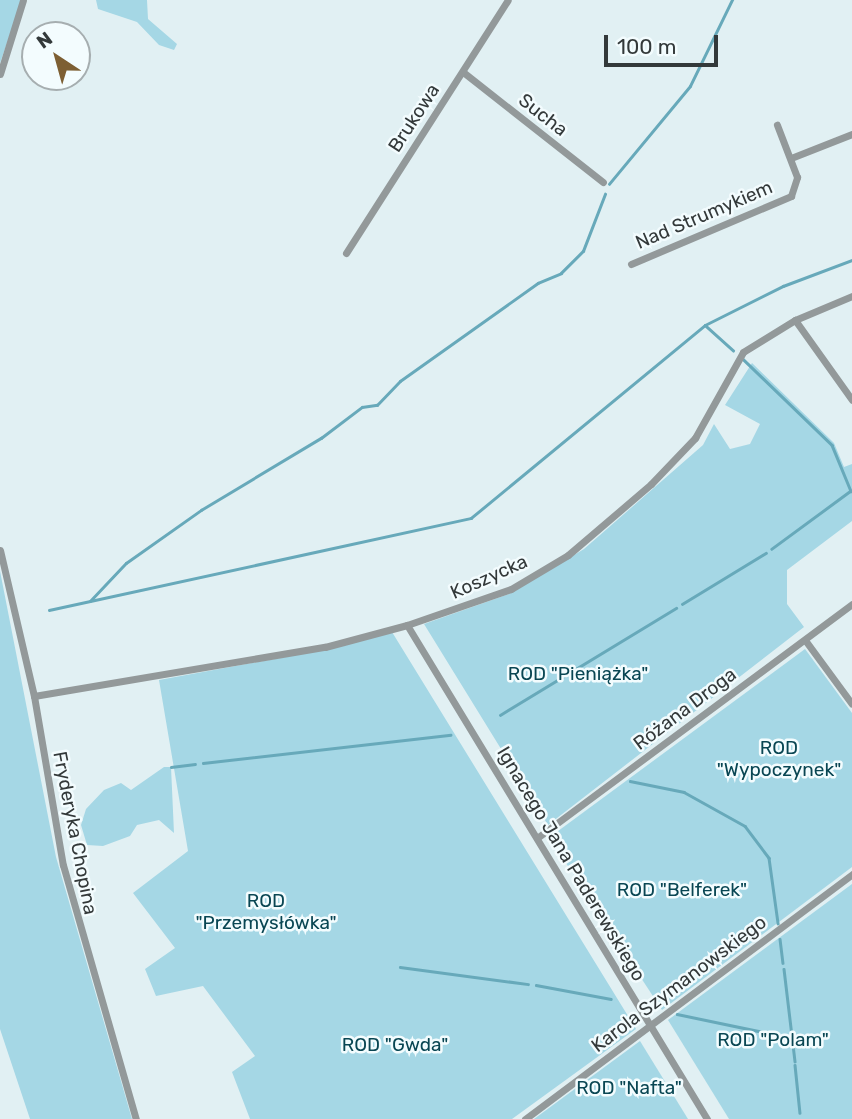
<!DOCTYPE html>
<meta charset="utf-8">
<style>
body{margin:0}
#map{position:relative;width:852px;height:1119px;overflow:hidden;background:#e1f0f3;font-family:Rubik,sans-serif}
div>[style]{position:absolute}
.green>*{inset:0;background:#a5d7e5}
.stream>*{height:2.5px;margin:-1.25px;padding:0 1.25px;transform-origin:1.25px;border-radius:1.25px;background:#67a9ba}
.minor>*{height:7px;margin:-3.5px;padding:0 3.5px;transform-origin:3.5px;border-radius:3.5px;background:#93999a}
span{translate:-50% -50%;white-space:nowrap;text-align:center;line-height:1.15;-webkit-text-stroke:5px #f3fcfe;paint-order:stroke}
.street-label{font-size:19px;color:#33393a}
.park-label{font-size:19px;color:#094653}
.north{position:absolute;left:21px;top:21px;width:70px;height:70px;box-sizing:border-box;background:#f3fcfe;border:2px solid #a6aeb0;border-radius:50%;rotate:324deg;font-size:19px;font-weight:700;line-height:28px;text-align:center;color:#33393a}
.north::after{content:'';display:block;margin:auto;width:24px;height:32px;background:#7d5f33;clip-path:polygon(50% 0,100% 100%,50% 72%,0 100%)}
.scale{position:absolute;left:604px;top:35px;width:114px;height:32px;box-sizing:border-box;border:4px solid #33393a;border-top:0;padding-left:9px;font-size:21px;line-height:24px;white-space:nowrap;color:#33393a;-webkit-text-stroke:5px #f3fcfe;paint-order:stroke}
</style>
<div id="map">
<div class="green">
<div style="clip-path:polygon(0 0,22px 0,0 63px)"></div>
<div style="clip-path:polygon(96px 0,147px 0,148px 19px,177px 44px,174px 50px,159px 45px,137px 22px,98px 9px)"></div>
<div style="clip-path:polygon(752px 363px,834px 443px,844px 467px,852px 464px,852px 521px,787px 570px,787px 604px,804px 627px,548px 825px,424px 624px,509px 594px,584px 549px,703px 445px,714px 424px,730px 449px,750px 444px,760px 424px,725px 405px)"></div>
<div style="clip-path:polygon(0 571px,56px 857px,132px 1119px,30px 1119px,0 1029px)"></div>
<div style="clip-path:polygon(392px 632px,636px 1029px,512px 1119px,250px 1119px,232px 1072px,255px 1056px,203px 986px,156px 996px,145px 969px,175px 948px,133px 893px,188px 851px,159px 680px,335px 648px)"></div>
<div style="clip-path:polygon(805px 649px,852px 713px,852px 867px,662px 1010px,551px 840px,554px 834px)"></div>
<div style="clip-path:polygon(164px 767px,171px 767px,174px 833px,159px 820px,137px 825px,130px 836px,103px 846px,87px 845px,81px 825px,86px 809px,104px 790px,121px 783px,131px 790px)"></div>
<div style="clip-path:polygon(852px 884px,852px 1119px,729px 1119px,668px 1020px)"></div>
<div style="clip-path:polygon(640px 1041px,688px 1119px,534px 1119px)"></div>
</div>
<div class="stream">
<div style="left:609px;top:184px;width:127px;rotate:-50.4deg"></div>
<div style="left:690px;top:86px;width:96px;rotate:-64deg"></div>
<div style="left:705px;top:325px;width:38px;rotate:42deg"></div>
<div style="left:743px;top:359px;width:124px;rotate:44deg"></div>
<div style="left:832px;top:445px;width:50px;rotate:67.6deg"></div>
<div style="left:851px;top:491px;width:98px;rotate:143.7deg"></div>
<div style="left:90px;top:601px;width:52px;rotate:-46.5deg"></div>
<div style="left:126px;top:563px;width:92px;rotate:-35.2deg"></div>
<div style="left:201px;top:510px;width:140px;rotate:-31deg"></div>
<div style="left:321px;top:438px;width:51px;rotate:-37.1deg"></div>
<div style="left:362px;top:407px;width:15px;rotate:-8deg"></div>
<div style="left:377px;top:405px;width:33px;rotate:-46deg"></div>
<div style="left:400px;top:381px;width:169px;rotate:-35.4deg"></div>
<div style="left:538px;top:283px;width:25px;rotate:-23deg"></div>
<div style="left:561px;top:273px;width:31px;rotate:-45deg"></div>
<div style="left:583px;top:251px;width:61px;rotate:-68.9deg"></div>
<div style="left:682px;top:604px;width:98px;rotate:-31.3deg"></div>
<div style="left:49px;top:610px;width:432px;rotate:-12.3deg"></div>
<div style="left:471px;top:518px;width:303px;rotate:-39.5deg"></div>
<div style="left:705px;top:325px;width:87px;rotate:-26.6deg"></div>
<div style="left:783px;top:286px;width:74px;rotate:-20.6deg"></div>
<div style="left:500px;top:715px;width:206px;rotate:-31.3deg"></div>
<div style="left:203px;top:763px;width:249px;rotate:-6.5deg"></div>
<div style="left:171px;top:767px;width:24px;rotate:-7deg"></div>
<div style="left:630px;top:781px;width:55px;rotate:11.5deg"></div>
<div style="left:684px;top:792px;width:70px;rotate:29.1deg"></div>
<div style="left:745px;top:826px;width:40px;rotate:53deg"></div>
<div style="left:769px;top:858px;width:66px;rotate:82.1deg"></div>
<div style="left:780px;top:939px;width:24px;rotate:83deg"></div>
<div style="left:400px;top:967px;width:129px;rotate:7.6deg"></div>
<div style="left:784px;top:969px;width:93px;rotate:83.2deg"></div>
<div style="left:536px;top:985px;width:76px;rotate:10.6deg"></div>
<div style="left:677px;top:1014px;width:117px;rotate:11.8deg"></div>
<div style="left:795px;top:1065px;width:48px;rotate:84.1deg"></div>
</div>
<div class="minor">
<div style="left:463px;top:72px;width:178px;rotate:38.2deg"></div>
<div style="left:0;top:74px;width:77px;rotate:-72.7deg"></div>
<div style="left:791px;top:158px;width:66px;rotate:-21.5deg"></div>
<div style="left:346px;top:253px;width:300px;rotate:-57.4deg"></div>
<div style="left:631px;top:264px;width:174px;rotate:-23deg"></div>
<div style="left:791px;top:196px;width:20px;rotate:-72deg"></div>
<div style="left:797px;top:177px;width:56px;rotate:-111deg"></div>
<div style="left:795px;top:320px;width:98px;rotate:54.5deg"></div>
<div style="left:0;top:550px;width:150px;rotate:76.9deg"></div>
<div style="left:34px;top:696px;width:171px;rotate:80.3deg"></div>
<div style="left:63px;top:865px;width:264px;rotate:74deg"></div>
<div style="left:407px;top:625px;width:578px;rotate:58.73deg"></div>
<div style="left:805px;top:640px;width:79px;rotate:53.7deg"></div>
<div style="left:34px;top:696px;width:295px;rotate:-9.6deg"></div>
<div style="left:325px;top:647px;width:85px;rotate:-15deg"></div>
<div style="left:407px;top:625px;width:110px;rotate:-19.1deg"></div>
<div style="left:511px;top:589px;width:66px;rotate:-30.8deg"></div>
<div style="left:568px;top:555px;width:109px;rotate:-40.5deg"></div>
<div style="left:651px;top:484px;width:64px;rotate:-46.3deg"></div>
<div style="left:695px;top:438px;width:98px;rotate:-60.8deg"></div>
<div style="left:743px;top:352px;width:61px;rotate:-31.6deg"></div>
<div style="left:795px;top:320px;width:62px;rotate:-22.8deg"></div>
<div style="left:537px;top:838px;width:392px;rotate:-36.6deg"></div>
<div style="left:525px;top:1119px;width:409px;rotate:-36.8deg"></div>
</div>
<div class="street-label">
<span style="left:543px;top:115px;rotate:38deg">Sucha</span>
<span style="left:414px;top:118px;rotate:-57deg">Brukowa</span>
<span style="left:704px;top:215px;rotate:-23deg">Nad Strumykiem</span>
<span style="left:489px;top:577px;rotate:-24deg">Koszycka</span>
<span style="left:685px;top:709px;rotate:-37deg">Różana Droga</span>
<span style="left:75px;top:833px;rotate:79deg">Fryderyka Chopina</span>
<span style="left:571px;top:864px;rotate:59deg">Ignacego Jana Paderewskiego</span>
<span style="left:679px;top:984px;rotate:-37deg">Karola Szymanowskiego</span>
</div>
<div class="park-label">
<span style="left:578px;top:674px">ROD "Pieniążka"</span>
<span style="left:779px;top:759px">ROD<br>"Wypoczynek"</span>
<span style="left:682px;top:890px">ROD "Belferek"</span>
<span style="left:266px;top:912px">ROD<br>"Przemysłówka"</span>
<span style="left:773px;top:1040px">ROD "Polam"</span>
<span style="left:395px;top:1045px">ROD "Gwda"</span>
<span style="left:629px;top:1088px">ROD "Nafta"</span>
</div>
<div class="north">N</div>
<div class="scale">100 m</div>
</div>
